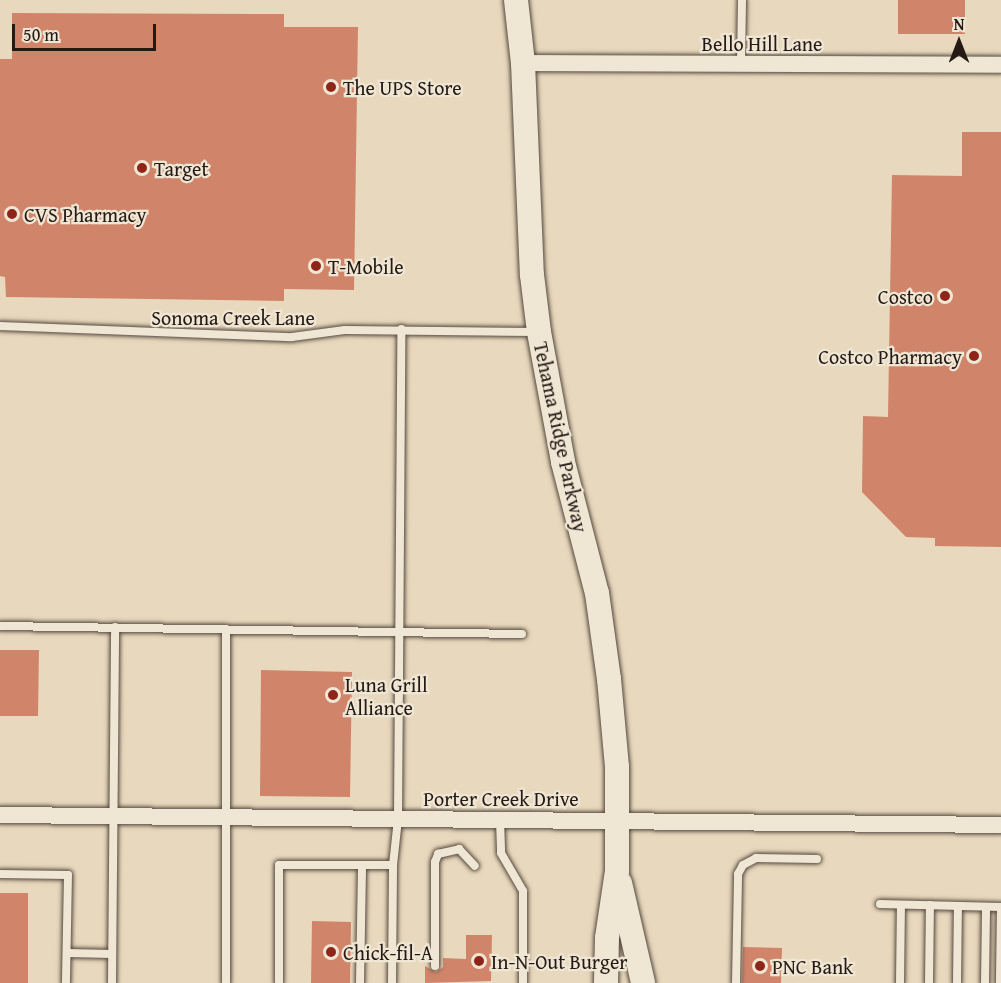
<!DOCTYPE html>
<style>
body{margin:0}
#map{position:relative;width:1001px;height:983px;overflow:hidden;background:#e8d8bd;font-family:"Gentium Book Plus",serif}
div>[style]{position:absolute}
.building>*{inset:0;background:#d0856a}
.roads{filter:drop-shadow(0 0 2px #55493e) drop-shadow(0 0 2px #55493e)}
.lane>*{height:8px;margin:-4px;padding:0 4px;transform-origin:4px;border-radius:4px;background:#f0e6d4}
.street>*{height:16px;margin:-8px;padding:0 8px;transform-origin:8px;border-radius:8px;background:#f0e6d4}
.secondary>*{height:24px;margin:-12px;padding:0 12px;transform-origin:12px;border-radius:12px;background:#f0e6d4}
.dots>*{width:16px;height:16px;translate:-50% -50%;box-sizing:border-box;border:3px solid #f0e6d4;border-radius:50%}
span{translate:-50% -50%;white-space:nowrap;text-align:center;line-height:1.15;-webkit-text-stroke:4.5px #f0e6d4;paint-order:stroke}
.street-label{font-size:20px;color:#241914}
.poi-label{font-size:20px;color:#241914}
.left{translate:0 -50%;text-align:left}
.right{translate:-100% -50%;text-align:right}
.north{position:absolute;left:929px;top:12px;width:60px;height:60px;-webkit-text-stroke:4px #f0e6d4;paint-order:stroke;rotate:0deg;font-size:16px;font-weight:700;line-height:24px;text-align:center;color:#241914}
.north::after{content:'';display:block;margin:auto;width:21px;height:27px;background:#241914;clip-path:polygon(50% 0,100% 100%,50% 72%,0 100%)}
.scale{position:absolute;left:12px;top:24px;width:144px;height:27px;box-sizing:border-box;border:3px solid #241914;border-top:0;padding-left:8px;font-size:18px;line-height:21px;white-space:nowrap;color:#241914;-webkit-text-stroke:4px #f0e6d4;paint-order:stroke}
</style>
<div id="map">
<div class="building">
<div style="clip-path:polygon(898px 0,965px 0,965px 34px,898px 34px)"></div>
<div style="clip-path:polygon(12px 13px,284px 14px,284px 27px,358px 27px,354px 290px,284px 289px,284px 301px,6px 297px,5px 277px,0 276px,0 59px,12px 59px)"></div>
<div style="clip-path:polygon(962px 132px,1001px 132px,1001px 547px,935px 546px,935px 538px,906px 537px,862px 492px,863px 416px,888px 417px,892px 175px,962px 176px)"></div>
<div style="clip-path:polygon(0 650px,39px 650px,38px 716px,0 716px)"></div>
<div style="clip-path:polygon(261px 670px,352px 672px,350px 797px,260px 796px)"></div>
<div style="clip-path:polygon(0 893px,28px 893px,28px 983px,0 983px)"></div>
<div style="clip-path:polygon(312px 921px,351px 922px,350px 983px,311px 983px)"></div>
<div style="clip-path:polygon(466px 935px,492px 935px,491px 981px,425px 983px,425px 966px,436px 972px,443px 967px,443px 958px,466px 959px)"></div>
<div style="clip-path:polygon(743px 947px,782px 948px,781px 983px,742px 983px)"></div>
</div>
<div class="roads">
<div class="lane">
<div style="left:741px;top:64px;width:64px;rotate:-89.1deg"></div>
<div style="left:0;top:326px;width:292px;rotate:2.2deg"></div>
<div style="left:292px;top:337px;width:53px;rotate:-7.5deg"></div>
<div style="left:345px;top:330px;width:193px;rotate:0.6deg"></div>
<div style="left:0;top:626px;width:522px;rotate:0.88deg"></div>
<div style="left:500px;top:820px;width:33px;rotate:88deg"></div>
<div style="left:501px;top:853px;width:44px;rotate:59.9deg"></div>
<div style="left:523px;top:891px;width:92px;rotate:90deg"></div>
<div style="left:0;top:874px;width:68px;rotate:0.8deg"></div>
<div style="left:68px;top:875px;width:108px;rotate:91.1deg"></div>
<div style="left:880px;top:904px;width:121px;rotate:1.4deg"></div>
<div style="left:1001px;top:907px;width:76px;rotate:90.8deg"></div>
<div style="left:67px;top:953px;width:45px;rotate:1.3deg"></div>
<div style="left:435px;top:966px;width:104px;rotate:-90deg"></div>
<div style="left:435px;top:862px;width:9px;rotate:-69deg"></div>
<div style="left:438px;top:854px;width:22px;rotate:-13deg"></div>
<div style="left:459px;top:849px;width:23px;rotate:47deg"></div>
<div style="left:112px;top:983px;width:356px;rotate:-89.5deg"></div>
<div style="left:226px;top:983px;width:354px;rotate:-90deg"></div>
<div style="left:279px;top:983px;width:118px;rotate:-90deg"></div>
<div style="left:279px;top:865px;width:114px"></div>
<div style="left:360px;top:983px;width:118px;rotate:-89deg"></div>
<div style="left:392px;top:983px;width:118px;rotate:-89.5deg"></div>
<div style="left:393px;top:865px;width:46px;rotate:-83.8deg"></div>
<div style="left:398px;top:819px;width:490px;rotate:-89.6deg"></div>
<div style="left:736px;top:983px;width:109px;rotate:-88.9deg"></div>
<div style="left:738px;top:874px;width:10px;rotate:-61deg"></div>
<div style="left:743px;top:865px;width:15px;rotate:-28deg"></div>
<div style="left:756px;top:858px;width:61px;rotate:0.9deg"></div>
<div style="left:900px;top:983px;width:78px;rotate:-89.3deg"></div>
<div style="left:929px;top:983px;width:78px;rotate:-89.3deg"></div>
<div style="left:957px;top:983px;width:77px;rotate:-89.3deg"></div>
<div style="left:985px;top:983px;width:76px;rotate:-89.2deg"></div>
</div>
<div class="street">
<div style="left:523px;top:63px;width:478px;rotate:0.2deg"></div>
<div style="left:0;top:815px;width:1001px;rotate:0.57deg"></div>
</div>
<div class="secondary">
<div style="left:516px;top:0;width:63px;rotate:83.7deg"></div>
<div style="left:523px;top:63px;width:212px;rotate:87.6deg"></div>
<div style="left:532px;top:275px;width:57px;rotate:83deg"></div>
<div style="left:539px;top:332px;width:132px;rotate:79.5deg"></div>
<div style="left:563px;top:462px;width:135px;rotate:75.5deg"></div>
<div style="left:597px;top:593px;width:87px;rotate:82.1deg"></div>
<div style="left:609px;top:679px;width:88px;rotate:84.8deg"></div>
<div style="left:617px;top:767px;width:104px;rotate:90deg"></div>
<div style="left:617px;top:871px;width:68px;rotate:98.5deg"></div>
<div style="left:607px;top:938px;width:45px;rotate:91.3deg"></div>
<div style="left:620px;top:883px;width:103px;rotate:77deg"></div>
</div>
</div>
<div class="dots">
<div style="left:331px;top:87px;background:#8f2418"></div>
<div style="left:142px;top:168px;background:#8f2418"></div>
<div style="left:12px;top:214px;background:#8f2418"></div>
<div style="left:316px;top:266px;background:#8f2418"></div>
<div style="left:945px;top:296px;background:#8f2418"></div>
<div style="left:974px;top:356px;background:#8f2418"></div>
<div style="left:333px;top:695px;background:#8f2418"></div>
<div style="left:331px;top:952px;background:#8f2418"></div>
<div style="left:479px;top:961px;background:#8f2418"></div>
<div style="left:760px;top:966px;background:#8f2418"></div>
</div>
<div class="street-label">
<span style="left:762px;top:43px">Bello Hill Lane</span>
<span style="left:233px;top:317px">Sonoma Creek Lane</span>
<span style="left:561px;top:437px;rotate:78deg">Tehama Ridge Parkway</span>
<span style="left:501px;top:798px">Porter Creek Drive</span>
</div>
<div class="poi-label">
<span class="left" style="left:343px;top:87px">The UPS Store</span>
<span class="left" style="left:154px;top:168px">Target</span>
<span class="left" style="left:24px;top:214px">CVS Pharmacy</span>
<span class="left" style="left:328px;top:266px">T-Mobile</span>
<span class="right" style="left:933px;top:296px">Costco</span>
<span class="right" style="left:962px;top:356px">Costco Pharmacy</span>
<span class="left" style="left:345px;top:696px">Luna Grill<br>Alliance</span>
<span class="left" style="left:343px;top:952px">Chick-fil-A</span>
<span class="left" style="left:491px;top:961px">In-N-Out Burger</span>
<span class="left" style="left:772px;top:966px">PNC Bank</span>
</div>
<div class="north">N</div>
<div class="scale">50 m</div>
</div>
